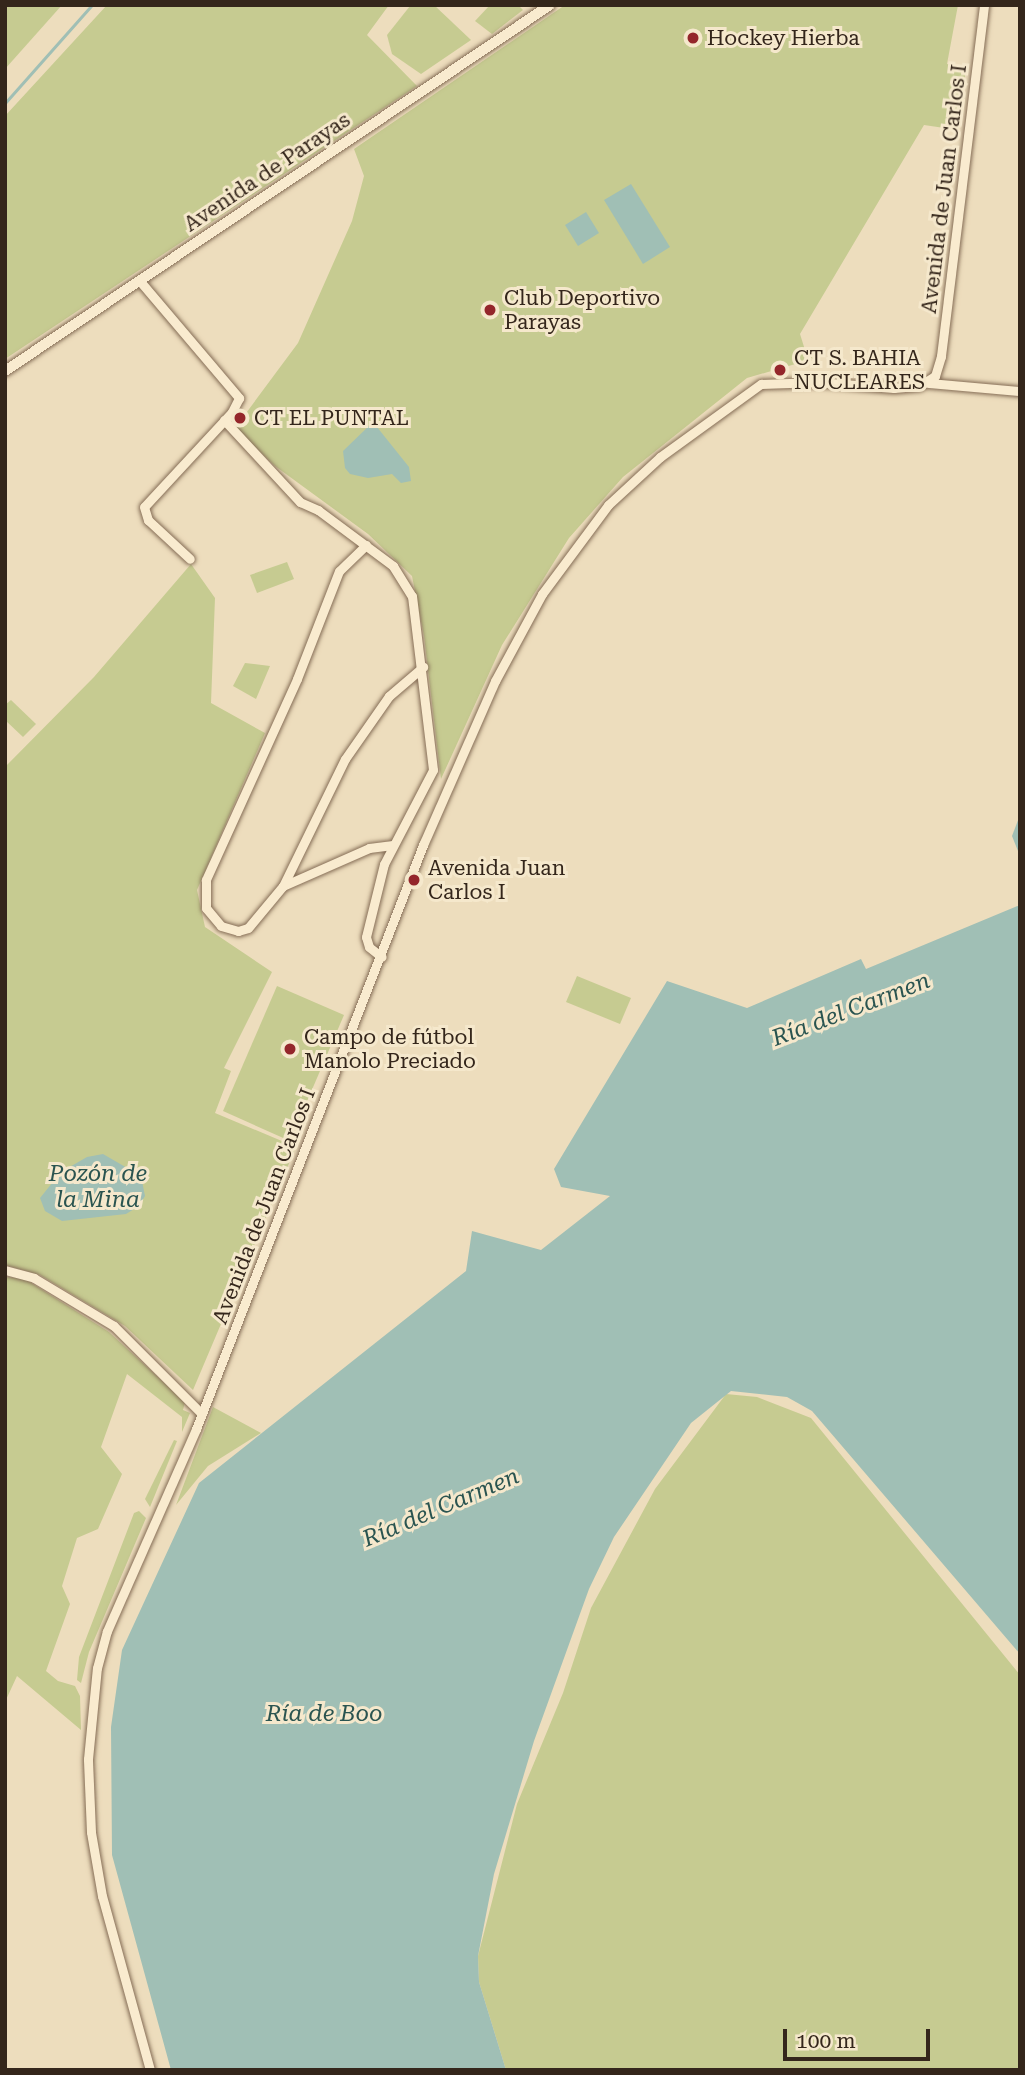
<!DOCTYPE html>
<meta charset="utf-8">
<style>
body{margin:0}
#map{position:relative;width:1025px;height:2075px;overflow:hidden;background:#edddbd;font-family:"Roboto Serif",serif}
div>[style]{position:absolute}
.green>*{inset:0;background:#c6cb91}
.water>*{inset:0;background:#a0bfb5}
.stream>*{height:2.5px;margin:-1.25px;padding:0 1.25px;transform-origin:1.25px;border-radius:1.25px;background:#a0bfb5}
.roads{filter:drop-shadow(0 0 2px #856d56) drop-shadow(0 0 2px #856d56)}
.minor>*{height:9px;margin:-4.5px;padding:0 4.5px;transform-origin:4.5px;border-radius:4.5px;background:#f9ebcf}
.tertiary>*{height:10px;margin:-5px;padding:0 5px;transform-origin:5px;border-radius:5px;background:#f9ebcf}
.dots>*{width:19px;height:19px;translate:-50% -50%;box-sizing:border-box;border:4px solid #f5e8cc;border-radius:50%}
span{translate:-50% -50%;white-space:nowrap;text-align:center;line-height:1.15;-webkit-text-stroke:6px #f5e8cc;paint-order:stroke}
.poi-label{font-size:21px;color:#34261b}
.left{translate:0 -50%;text-align:left}
.street-label{font-size:21px;color:#34261b}
.water-label{font-size:23px;color:#2a5450;font-style:italic}
.frame{position:absolute;inset:0;border:7px solid #34261b;pointer-events:none}
.scale{position:absolute;left:783px;top:2029px;width:147px;height:32px;box-sizing:border-box;border:4px solid #34261b;border-top:0;padding-left:9px;font-size:21px;line-height:24px;white-space:nowrap;color:#34261b;-webkit-text-stroke:5px #f5e8cc;paint-order:stroke}
</style>
<div id="map">
<div class="green">
<div style="clip-path:polygon(5px 5px,62px 5px,5px 69px)"></div>
<div style="clip-path:polygon(107px 5px,389px 5px,367px 35px,417px 86px,5px 359px,5px 116px)"></div>
<div style="clip-path:polygon(434px 5px,471px 40px,421px 74px,392px 54px,387px 35px,410px 6px)"></div>
<div style="clip-path:polygon(490px 5px,518px 5px,523px 10px,492px 34px,475px 21px)"></div>
<div style="clip-path:polygon(565px 5px,958px 5px,947px 64px,966px 68px,958px 130px,924px 125px,800px 334px,805px 350px,816px 358px,747px 378px,623px 477px,569px 538px,502px 645px,441px 779px,424px 636px,412px 576px,368px 534px,275px 466px,235px 428px,298px 343px,352px 221px,364px 176px,354px 149px)"></div>
<div style="clip-path:polygon(287px 562px,294px 579px,257px 593px,250px 575px)"></div>
<div style="clip-path:polygon(191px 564px,215px 598px,211px 703px,265px 733px,197px 890px,205px 927px,272px 972px,224px 1068px,231px 1071px,215px 1113px,296px 1147px,193px 1390px,125px 1326px,40px 1275px,5px 1265px,5px 767px,94px 677px)"></div>
<div style="clip-path:polygon(245px 663px,270px 666px,256px 699px,233px 686px)"></div>
<div style="clip-path:polygon(11px 700px,36px 724px,23px 737px,5px 720px,5px 705px)"></div>
<div style="clip-path:polygon(577px 976px,631px 998px,620px 1024px,566px 1002px)"></div>
<div style="clip-path:polygon(277px 986px,344px 1015px,290px 1141px,223px 1111px)"></div>
<div style="clip-path:polygon(9px 1277px,25px 1279px,109px 1332px,185px 1402px,183px 1410px,190px 1413px,182px 1432px,182px 1417px,127px 1374px,101px 1447px,122px 1474px,98px 1529px,77px 1538px,62px 1586px,70px 1604px,46px 1671px,58px 1681px,75px 1686px,80px 1696px,81px 1730px,17px 1676px,5px 1702px,5px 1278px)"></div>
<div style="clip-path:polygon(726px 1394px,757px 1397px,811px 1418px,1020px 1675px,1020px 2070px,506px 2070px,479px 1982px,478px 1956px,517px 1804px,563px 1693px,591px 1608px,655px 1489px)"></div>
<div style="clip-path:polygon(213px 1407px,261px 1433px,208px 1466px,176px 1505px)"></div>
<div style="clip-path:polygon(174px 1440px,177px 1441px,150px 1507px,145px 1499px)"></div>
<div style="clip-path:polygon(139px 1511px,146px 1518px,89px 1652px,81px 1683px,77px 1680px,79px 1657px,134px 1513px)"></div>
</div>
<div class="water">
<div style="clip-path:polygon(631px 184px,670px 247px,643px 264px,604px 200px)"></div>
<div style="clip-path:polygon(586px 212px,599px 233px,578px 246px,565px 225px)"></div>
<div style="clip-path:polygon(373px 422px,409px 467px,411px 481px,401px 483px,392px 474px,368px 478px,350px 474px,345px 468px,343px 451px)"></div>
<div style="clip-path:polygon(1020px 815px,1020px 856px,1012px 836px)"></div>
<div style="clip-path:polygon(1020px 905px,1020px 1654px,812px 1411px,787px 1397px,731px 1391px,691px 1423px,614px 1537px,589px 1589px,534px 1741px,494px 1874px,478px 1956px,479px 1982px,506px 2070px,171px 2070px,112px 1855px,111px 1727px,122px 1650px,199px 1483px,466px 1271px,472px 1231px,541px 1250px,610px 1196px,561px 1187px,554px 1169px,667px 981px,747px 1008px,861px 959px,866px 969px)"></div>
<div style="clip-path:polygon(103px 1154px,141px 1176px,145px 1196px,139px 1206px,126px 1214px,62px 1221px,45px 1211px,40px 1198px,61px 1172px,87px 1157px)"></div>
</div>
<div class="stream">
<div style="left:5px;top:103px;width:131px;rotate:-48.4deg"></div>
</div>
<div class="roads">
<div class="minor">
<div style="left:139px;top:280px;width:155px;rotate:49.7deg"></div>
<div style="left:239px;top:398px;width:16px;rotate:117deg"></div>
<div style="left:232px;top:412px;width:129px;rotate:132.8deg"></div>
<div style="left:144px;top:507px;width:14px;rotate:73deg"></div>
<div style="left:148px;top:520px;width:57px;rotate:42.9deg"></div>
<div style="left:928px;top:383px;width:92px;rotate:5deg"></div>
<div style="left:224px;top:420px;width:112px;rotate:47.2deg"></div>
<div style="left:300px;top:502px;width:20px;rotate:24deg"></div>
<div style="left:318px;top:510px;width:94px;rotate:36.7deg"></div>
<div style="left:393px;top:566px;width:36px;rotate:58deg"></div>
<div style="left:412px;top:596px;width:175px;rotate:83.1deg"></div>
<div style="left:433px;top:770px;width:106px;rotate:117.5deg"></div>
<div style="left:384px;top:864px;width:75px;rotate:103.9deg"></div>
<div style="left:366px;top:937px;width:10px;rotate:73deg"></div>
<div style="left:369px;top:947px;width:16px;rotate:38deg"></div>
<div style="left:366px;top:545px;width:37px;rotate:136deg"></div>
<div style="left:339px;top:571px;width:116px;rotate:111.3deg"></div>
<div style="left:297px;top:679px;width:221px;rotate:114.4deg"></div>
<div style="left:206px;top:880px;width:28px;rotate:90deg"></div>
<div style="left:206px;top:908px;width:23px;rotate:50deg"></div>
<div style="left:221px;top:926px;width:18px;rotate:16deg"></div>
<div style="left:238px;top:931px;width:10px;rotate:-17deg"></div>
<div style="left:248px;top:928px;width:55px;rotate:-50.2deg"></div>
<div style="left:283px;top:886px;width:141px;rotate:-64deg"></div>
<div style="left:345px;top:759px;width:77px;rotate:-55.1deg"></div>
<div style="left:389px;top:696px;width:45px;rotate:-40.5deg"></div>
<div style="left:283px;top:886px;width:94px;rotate:-23.8deg"></div>
<div style="left:369px;top:848px;width:24px;rotate:-7deg"></div>
<div style="left:5px;top:1270px;width:30px;rotate:15deg"></div>
<div style="left:34px;top:1278px;width:93px;rotate:31deg"></div>
<div style="left:114px;top:1326px;width:124px;rotate:45deg"></div>
<div style="left:150px;top:2070px;width:180px;rotate:-105.4deg"></div>
<div style="left:102px;top:1896px;width:65px;rotate:-99.8deg"></div>
<div style="left:91px;top:1832px;width:73px;rotate:-92.4deg"></div>
<div style="left:88px;top:1759px;width:91px;rotate:-84.4deg"></div>
<div style="left:97px;top:1668px;width:38px;rotate:-75deg"></div>
<div style="left:107px;top:1631px;width:221px;rotate:-66.2deg"></div>
<div style="left:196px;top:1429px;width:627px;rotate:-68.76deg"></div>
<div style="left:423px;top:845px;width:179px;rotate:-66.3deg"></div>
<div style="left:495px;top:681px;width:99px;rotate:-61.6deg"></div>
<div style="left:542px;top:594px;width:111px;rotate:-53.4deg"></div>
<div style="left:608px;top:505px;width:71px;rotate:-42.7deg"></div>
<div style="left:660px;top:457px;width:125px;rotate:-35.9deg"></div>
<div style="left:761px;top:384px;width:57px;rotate:-2deg"></div>
<div style="left:818px;top:382px;width:76px;rotate:4.5deg"></div>
<div style="left:894px;top:388px;width:25px;rotate:-5deg"></div>
<div style="left:919px;top:386px;width:19px;rotate:-32deg"></div>
<div style="left:935px;top:376px;width:21px;rotate:-73deg"></div>
<div style="left:941px;top:356px;width:354px;rotate:-83deg"></div>
</div>
<div class="tertiary">
<div style="left:5px;top:371px;width:656px;rotate:-33.88deg"></div>
</div>
</div>
<div class="dots">
<div style="left:693px;top:38px;background:#94262b"></div>
<div style="left:490px;top:310px;background:#94262b"></div>
<div style="left:780px;top:370px;background:#94262b"></div>
<div style="left:240px;top:418px;background:#94262b"></div>
<div style="left:414px;top:880px;background:#94262b"></div>
<div style="left:290px;top:1049px;background:#94262b"></div>
</div>
<div class="poi-label">
<span class="left" style="left:707px;top:38px">Hockey Hierba</span>
<span class="left" style="left:504px;top:310px">Club Deportivo<br>Parayas</span>
<span class="left" style="left:794px;top:370px">CT S. BAHIA<br>NUCLEARES</span>
<span class="left" style="left:254px;top:418px">CT EL PUNTAL</span>
<span class="left" style="left:428px;top:880px">Avenida Juan<br>Carlos I</span>
<span class="left" style="left:304px;top:1049px">Campo de fútbol<br>Manolo Preciado</span>
</div>
<div class="street-label">
<span style="left:267px;top:172px;rotate:-34deg">Avenida de Parayas</span>
<span style="left:944px;top:189px;rotate:-83deg">Avenida de Juan Carlos I</span>
<span style="left:264px;top:1206px;rotate:-69deg">Avenida de Juan Carlos I</span>
</div>
<div class="water-label">
<span style="left:851px;top:1010px;rotate:-21deg">Ría del Carmen</span>
<span style="left:98px;top:1187px">Pozón de<br>la Mina</span>
<span style="left:441px;top:1508px;rotate:-23deg">Ría del Carmen</span>
<span style="left:324px;top:1714px">Ría de Boo</span>
</div>
<div class="frame"></div>
<div class="scale">100 m</div>
</div>
